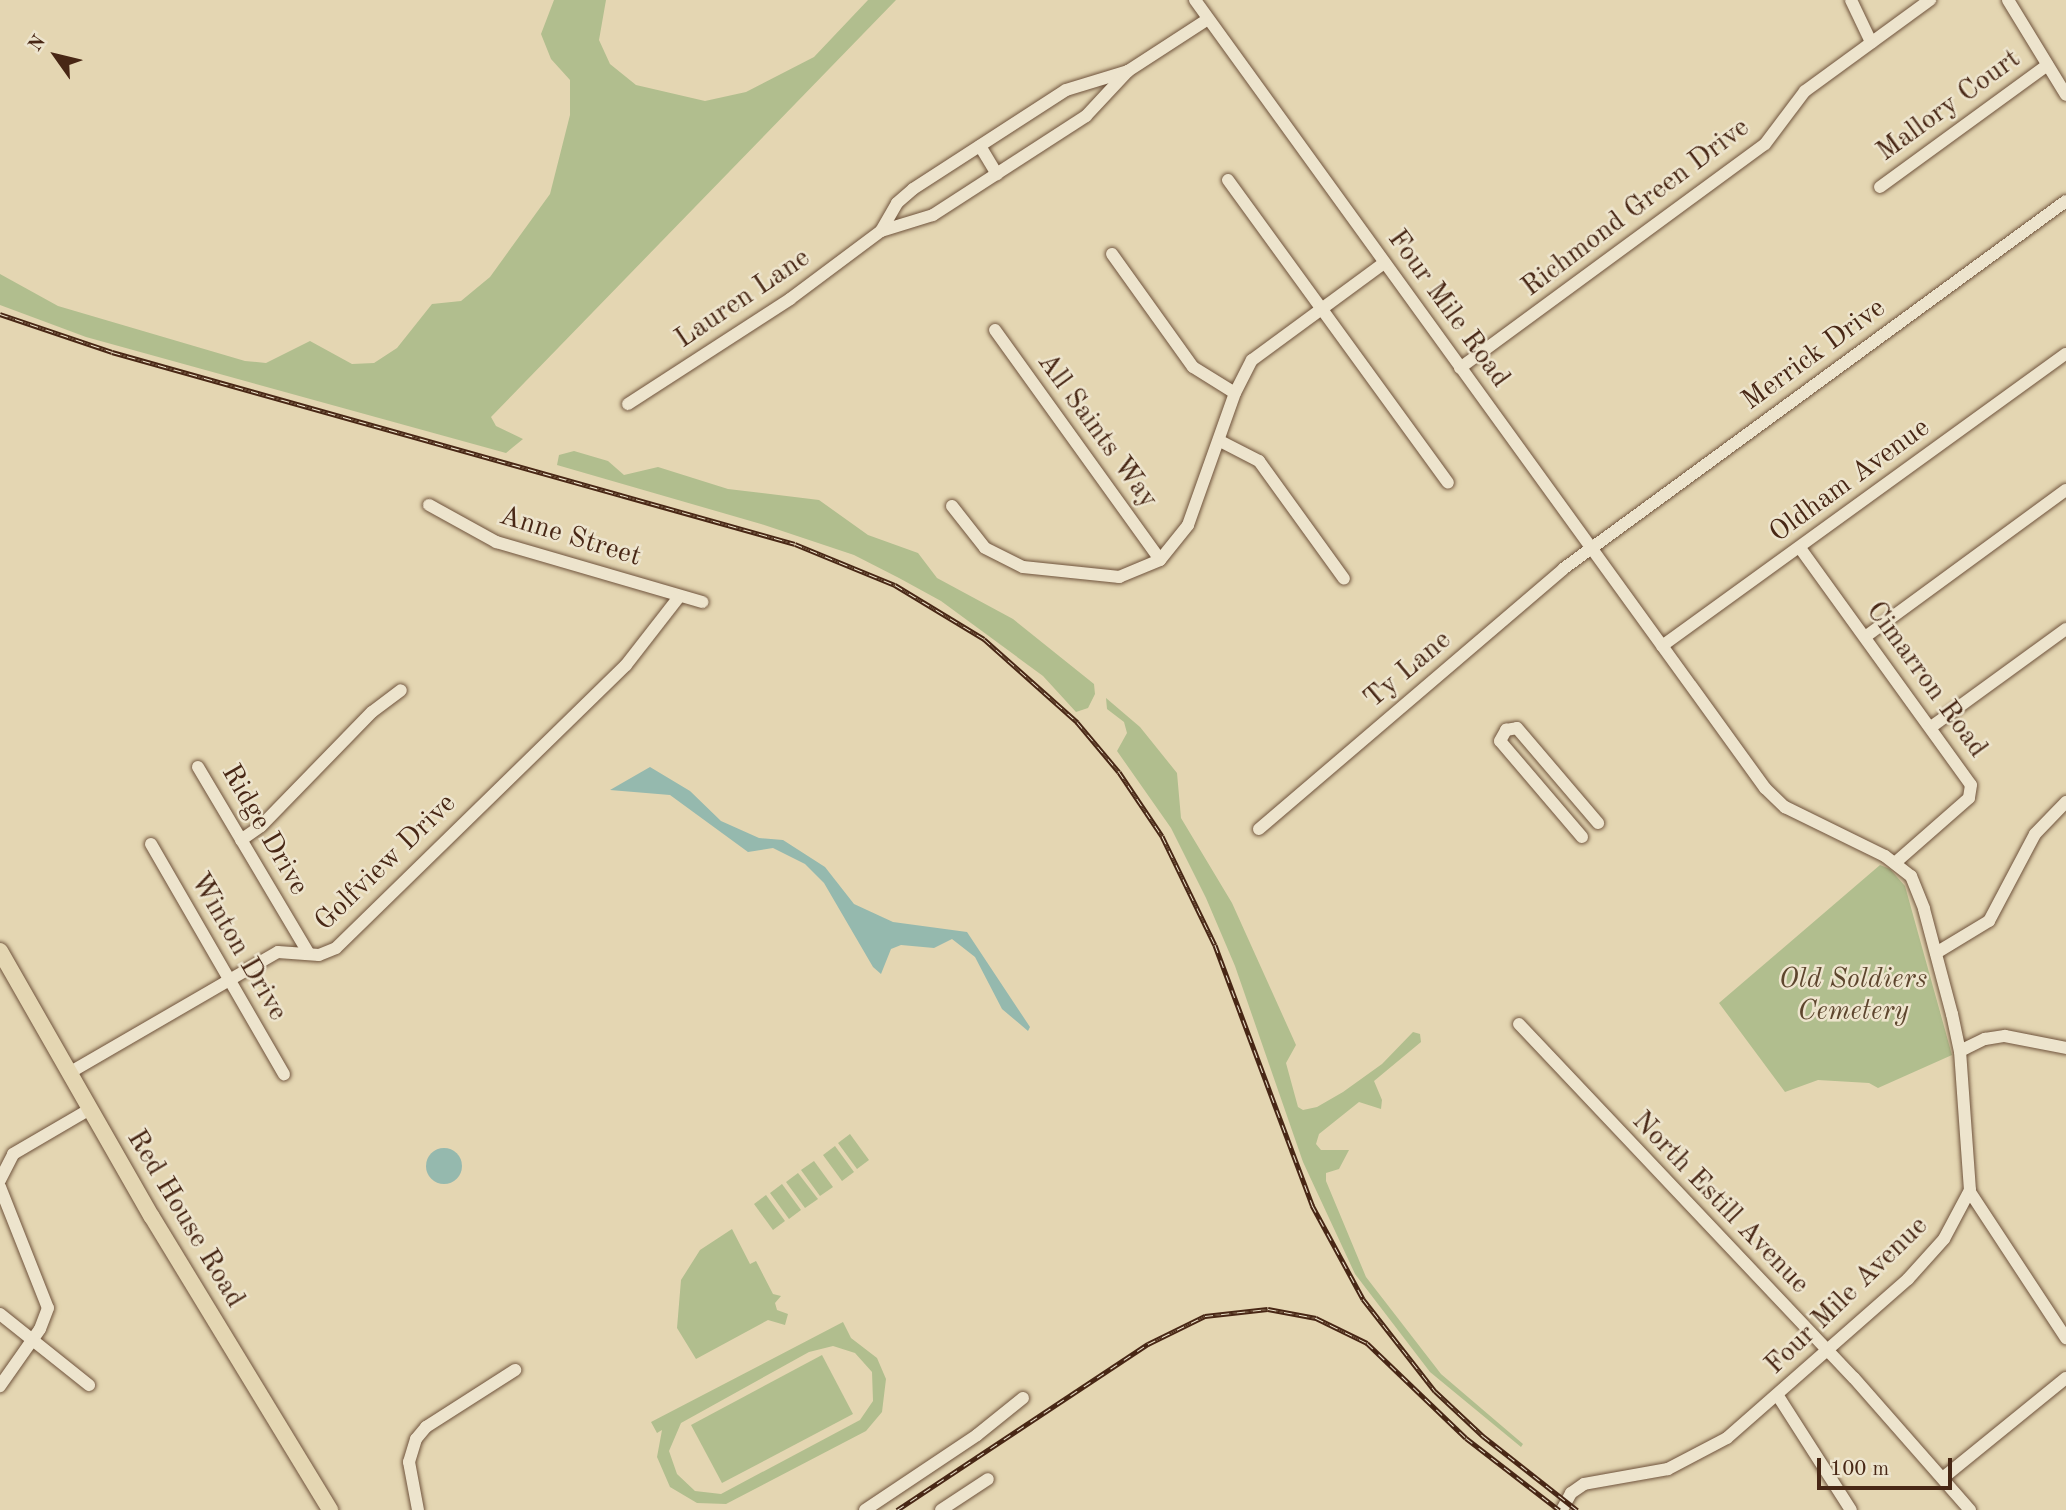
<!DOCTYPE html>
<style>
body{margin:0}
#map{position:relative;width:2066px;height:1510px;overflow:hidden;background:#e4d6b2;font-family:"Old Standard TT",serif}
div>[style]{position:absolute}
.green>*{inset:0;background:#b1be8e}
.water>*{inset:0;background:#95b9ae}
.round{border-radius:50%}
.roads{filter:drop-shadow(0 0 2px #6f533c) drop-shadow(0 0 2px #6f533c)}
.minor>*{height:12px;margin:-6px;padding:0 6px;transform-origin:6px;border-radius:6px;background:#ede4cd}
.major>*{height:16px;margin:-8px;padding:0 8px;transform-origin:8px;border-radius:8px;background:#e4d6b2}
.rail>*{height:5px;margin-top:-2.5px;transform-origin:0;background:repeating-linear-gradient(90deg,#ede4cd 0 8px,#482715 0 16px);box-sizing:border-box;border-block:2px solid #482715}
span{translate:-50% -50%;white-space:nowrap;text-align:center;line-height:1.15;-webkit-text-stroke:5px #ede4cd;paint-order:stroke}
.street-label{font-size:28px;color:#482715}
.park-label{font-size:28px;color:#5d452d;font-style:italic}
.north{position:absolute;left:21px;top:21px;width:70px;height:70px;-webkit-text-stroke:5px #ede4cd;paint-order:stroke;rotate:304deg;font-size:19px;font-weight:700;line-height:28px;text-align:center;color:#482715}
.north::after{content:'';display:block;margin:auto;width:24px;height:32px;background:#482715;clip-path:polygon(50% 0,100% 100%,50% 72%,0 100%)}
.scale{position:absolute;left:1817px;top:1458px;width:135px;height:32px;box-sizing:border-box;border:4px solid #482715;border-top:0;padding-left:9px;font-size:21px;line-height:24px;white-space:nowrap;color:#482715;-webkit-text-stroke:5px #ede4cd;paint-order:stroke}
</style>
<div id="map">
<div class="green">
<div style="clip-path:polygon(554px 0,606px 0,599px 40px,610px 64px,636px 85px,705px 101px,746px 92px,814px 57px,868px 0,896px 0,491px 417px,496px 426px,523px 439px,506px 453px,86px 337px,0 305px,0 274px,58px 306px,245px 361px,266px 363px,310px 341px,352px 364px,374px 363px,397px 348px,432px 304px,461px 301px,490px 277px,550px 194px,570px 115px,570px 80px,551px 59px,541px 34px)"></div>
<div style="clip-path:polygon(574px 451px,608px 461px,624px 475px,658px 467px,728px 489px,819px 500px,868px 535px,918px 553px,937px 578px,1013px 619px,1094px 684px,1095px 694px,1088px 708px,1076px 712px,1043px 676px,941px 601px,899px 578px,854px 555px,761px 524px,557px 465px,559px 455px)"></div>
<div style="clip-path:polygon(1106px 698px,1140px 727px,1177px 773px,1181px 818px,1232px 903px,1296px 1045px,1286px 1063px,1298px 1107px,1303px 1110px,1317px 1107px,1343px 1092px,1382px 1064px,1413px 1032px,1420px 1034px,1421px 1042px,1374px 1081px,1382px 1100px,1381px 1109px,1359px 1102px,1319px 1134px,1316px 1144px,1321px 1150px,1349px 1150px,1339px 1169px,1326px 1173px,1326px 1181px,1366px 1277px,1441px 1374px,1523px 1444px,1521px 1447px,1430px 1372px,1355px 1274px,1303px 1162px,1235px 966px,1206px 898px,1171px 828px,1117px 751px,1127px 733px,1124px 722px,1107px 709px)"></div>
<div style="clip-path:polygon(1880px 865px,1890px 869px,1905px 886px,1952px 1055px,1878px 1088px,1869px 1083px,1818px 1080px,1785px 1092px,1719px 1003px)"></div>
<div style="clip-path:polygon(850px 1134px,869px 1160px,857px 1169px,838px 1143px)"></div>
<div style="clip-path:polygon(835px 1146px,854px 1172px,842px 1181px,823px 1155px)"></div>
<div style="clip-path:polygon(814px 1161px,833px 1187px,820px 1196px,801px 1170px)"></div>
<div style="clip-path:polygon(798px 1173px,818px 1199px,805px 1208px,786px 1182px)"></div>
<div style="clip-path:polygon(782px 1184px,801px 1210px,789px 1219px,770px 1193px)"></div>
<div style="clip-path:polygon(766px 1195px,785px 1221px,773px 1230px,754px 1204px)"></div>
<div style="clip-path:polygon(732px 1229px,750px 1264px,756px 1261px,773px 1294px,781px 1296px,775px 1303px,777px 1310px,788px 1314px,785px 1325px,768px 1320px,696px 1359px,677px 1328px,681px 1280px,700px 1250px)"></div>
<div style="clip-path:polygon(evenodd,843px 1322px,851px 1338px,877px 1358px,886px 1379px,882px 1412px,866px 1431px,726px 1504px,697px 1503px,670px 1487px,657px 1457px,662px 1430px,657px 1433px,651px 1422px,843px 1322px,833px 1346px,855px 1353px,872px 1372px,873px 1401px,860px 1420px,721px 1494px,695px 1491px,677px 1474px,669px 1451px,681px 1423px,809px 1352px,833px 1346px)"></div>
<div style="clip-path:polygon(822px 1355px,853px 1414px,722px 1483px,691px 1425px)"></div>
</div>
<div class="water">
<div style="clip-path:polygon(650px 767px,690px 791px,721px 821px,759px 838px,783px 840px,825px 867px,854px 904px,893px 922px,967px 932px,1030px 1027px,1028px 1031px,1002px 1009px,975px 957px,952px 939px,934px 948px,901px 945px,891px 949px,881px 974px,873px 967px,824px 883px,805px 864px,773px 848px,748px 852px,670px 795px,610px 790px)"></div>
<div class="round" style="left:426px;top:1148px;width:36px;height:36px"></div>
</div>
<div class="roads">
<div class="minor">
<div style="left:1195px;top:0;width:973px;rotate:54.12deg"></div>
<div style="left:1765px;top:788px;width:28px;rotate:44deg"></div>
<div style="left:1785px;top:807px;width:111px;rotate:26.1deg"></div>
<div style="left:1885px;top:856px;width:33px;rotate:38deg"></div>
<div style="left:1911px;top:876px;width:35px;rotate:68deg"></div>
<div style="left:1924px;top:909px;width:109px;rotate:75.1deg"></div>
<div style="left:1952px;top:1014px;width:38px;rotate:78deg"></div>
<div style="left:1960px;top:1051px;width:139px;rotate:85.9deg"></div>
<div style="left:1970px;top:1190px;width:55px;rotate:118deg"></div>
<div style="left:1944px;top:1239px;width:54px;rotate:132deg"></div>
<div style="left:1908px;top:1279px;width:241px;rotate:138.7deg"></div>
<div style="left:1727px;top:1438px;width:67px;rotate:152.3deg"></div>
<div style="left:1668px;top:1469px;width:85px;rotate:169.9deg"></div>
<div style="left:1584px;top:1484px;width:16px;rotate:145deg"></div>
<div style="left:1571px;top:1493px;width:19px;rotate:118deg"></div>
<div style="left:1851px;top:0;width:47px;rotate:64.5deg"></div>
<div style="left:2008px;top:0;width:111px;rotate:58.6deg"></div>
<div style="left:980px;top:146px;width:33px;rotate:59deg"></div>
<div style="left:1228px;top:180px;width:374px;rotate:54deg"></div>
<div style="left:1880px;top:187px;width:207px;rotate:-36.1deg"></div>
<div style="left:881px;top:231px;width:32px;rotate:-60deg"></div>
<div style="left:897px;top:203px;width:21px;rotate:-41deg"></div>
<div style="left:913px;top:189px;width:182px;rotate:-32.9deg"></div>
<div style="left:1066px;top:90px;width:65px;rotate:-17deg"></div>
<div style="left:1112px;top:254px;width:139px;rotate:54.4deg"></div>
<div style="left:1193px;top:367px;width:49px;rotate:31.8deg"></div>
<div style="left:995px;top:330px;width:283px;rotate:54.3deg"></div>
<div style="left:1460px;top:368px;width:378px;rotate:-36.3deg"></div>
<div style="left:1765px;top:144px;width:66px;rotate:-53deg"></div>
<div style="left:1805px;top:91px;width:155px;rotate:-36.1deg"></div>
<div style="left:628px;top:404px;width:193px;rotate:-32.9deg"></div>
<div style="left:790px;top:299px;width:114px;rotate:-36.8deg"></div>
<div style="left:881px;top:231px;width:54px;rotate:-17.1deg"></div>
<div style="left:933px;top:215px;width:182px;rotate:-32.9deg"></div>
<div style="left:1086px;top:116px;width:62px;rotate:-47deg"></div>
<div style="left:1128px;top:71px;width:95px;rotate:-33deg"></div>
<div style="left:1220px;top:441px;width:44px;rotate:27.1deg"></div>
<div style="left:1259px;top:461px;width:145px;rotate:54.2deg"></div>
<div style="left:429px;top:505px;width:77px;rotate:28.9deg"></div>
<div style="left:496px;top:542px;width:215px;rotate:16.2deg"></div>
<div style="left:952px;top:506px;width:53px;rotate:51.8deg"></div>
<div style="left:985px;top:548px;width:42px;rotate:26.6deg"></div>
<div style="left:1023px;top:567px;width:97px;rotate:5.9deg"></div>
<div style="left:1119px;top:577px;width:44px;rotate:-22.5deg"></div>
<div style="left:1160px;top:560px;width:45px;rotate:-51.3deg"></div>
<div style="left:1188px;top:525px;width:140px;rotate:-70.4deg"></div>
<div style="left:1235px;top:393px;width:37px;rotate:-63deg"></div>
<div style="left:1252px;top:360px;width:164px;rotate:-36.3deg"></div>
<div style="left:1800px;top:548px;width:292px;rotate:54.2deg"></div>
<div style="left:1971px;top:785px;width:13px;rotate:99deg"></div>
<div style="left:1969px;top:798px;width:97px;rotate:138.8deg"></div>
<div style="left:1865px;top:637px;width:249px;rotate:-36.2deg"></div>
<div style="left:1662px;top:646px;width:498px;rotate:-35.9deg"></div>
<div style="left:1931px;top:727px;width:167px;rotate:-36deg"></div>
<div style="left:198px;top:767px;width:217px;rotate:59.3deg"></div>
<div style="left:1259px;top:829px;width:400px;rotate:-40.5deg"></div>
<div style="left:1563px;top:569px;width:623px;rotate:-36.19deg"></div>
<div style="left:1582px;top:837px;width:126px;rotate:-130.5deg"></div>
<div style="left:1500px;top:741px;width:13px;rotate:-61deg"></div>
<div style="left:1506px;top:730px;width:11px;rotate:-10deg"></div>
<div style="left:1517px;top:728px;width:125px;rotate:49.5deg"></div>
<div style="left:241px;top:840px;width:24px;rotate:-35deg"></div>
<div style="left:261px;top:826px;width:159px;rotate:-45.8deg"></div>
<div style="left:372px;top:712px;width:36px;rotate:-37deg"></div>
<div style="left:151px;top:844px;width:266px;rotate:60deg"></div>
<div style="left:1936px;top:953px;width:62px;rotate:-31.1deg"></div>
<div style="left:1989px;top:921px;width:98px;rotate:-62.1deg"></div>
<div style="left:2035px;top:834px;width:45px;rotate:-45.9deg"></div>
<div style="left:1519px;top:1024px;width:487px;rotate:46.6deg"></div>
<div style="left:1854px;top:1378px;width:176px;rotate:48.7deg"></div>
<div style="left:1960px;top:1051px;width:28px;rotate:-26deg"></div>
<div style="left:1985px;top:1039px;width:20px;rotate:-9deg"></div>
<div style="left:2005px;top:1036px;width:62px;rotate:11.1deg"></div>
<div style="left:69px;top:1073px;width:241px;rotate:-30.1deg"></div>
<div style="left:278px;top:952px;width:41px;rotate:4.2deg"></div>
<div style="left:319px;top:955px;width:18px;rotate:-22deg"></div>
<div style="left:336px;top:948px;width:405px;rotate:-44.3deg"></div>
<div style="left:626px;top:665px;width:86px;rotate:-52.1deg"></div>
<div style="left:0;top:1180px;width:29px;rotate:-63deg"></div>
<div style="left:13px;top:1154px;width:89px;rotate:-30.3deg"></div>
<div style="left:0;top:1187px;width:130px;rotate:68.4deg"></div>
<div style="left:48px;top:1308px;width:22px;rotate:111deg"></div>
<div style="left:40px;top:1329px;width:70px;rotate:125.1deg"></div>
<div style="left:1970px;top:1192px;width:175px;rotate:56.7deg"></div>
<div style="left:0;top:1314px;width:114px;rotate:38.6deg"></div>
<div style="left:1778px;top:1396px;width:135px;rotate:57.4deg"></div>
<div style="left:1944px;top:1477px;width:157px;rotate:-39.1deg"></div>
<div style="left:418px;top:1510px;width:49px;rotate:-100.6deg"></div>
<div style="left:409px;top:1462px;width:24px;rotate:-73deg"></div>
<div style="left:416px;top:1439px;width:16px;rotate:-50deg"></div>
<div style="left:426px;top:1427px;width:106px;rotate:-32.6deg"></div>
<div style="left:865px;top:1510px;width:135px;rotate:-33.8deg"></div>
<div style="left:977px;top:1435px;width:59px;rotate:-38.8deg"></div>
<div style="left:941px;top:1510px;width:56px;rotate:-33.4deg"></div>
</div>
<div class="major">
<div style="left:0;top:951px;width:306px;rotate:60.3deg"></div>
<div style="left:152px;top:1217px;width:343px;rotate:58.7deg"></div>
</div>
</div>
<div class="rail">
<div style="left:0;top:314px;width:118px;rotate:18.7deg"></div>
<div style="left:112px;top:352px;width:709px;rotate:15.7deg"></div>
<div style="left:795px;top:544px;width:108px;rotate:22.3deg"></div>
<div style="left:895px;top:585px;width:104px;rotate:31.2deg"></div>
<div style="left:984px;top:639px;width:125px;rotate:41.7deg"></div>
<div style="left:1077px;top:722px;width:65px;rotate:50deg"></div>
<div style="left:1119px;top:772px;width:77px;rotate:56.1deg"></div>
<div style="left:1162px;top:836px;width:121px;rotate:64.1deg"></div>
<div style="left:1215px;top:945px;width:278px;rotate:69.5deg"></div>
<div style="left:1312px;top:1205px;width:107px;rotate:61.5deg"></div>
<div style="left:1363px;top:1299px;width:117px;rotate:52deg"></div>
<div style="left:1435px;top:1391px;width:66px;rotate:43.2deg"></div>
<div style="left:1483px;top:1436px;width:120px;rotate:38.2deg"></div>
<div style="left:897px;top:1510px;width:301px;rotate:-33.5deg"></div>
<div style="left:1148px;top:1344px;width:64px;rotate:-26.2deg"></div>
<div style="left:1205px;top:1316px;width:63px;rotate:-6.3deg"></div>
<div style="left:1268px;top:1309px;width:49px;rotate:10.6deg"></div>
<div style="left:1316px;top:1318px;width:57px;rotate:26.1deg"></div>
<div style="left:1367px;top:1343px;width:137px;rotate:43.8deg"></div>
<div style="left:1466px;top:1438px;width:118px;rotate:37.7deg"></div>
</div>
<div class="street-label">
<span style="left:1949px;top:106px;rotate:-36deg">Mallory Court</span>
<span style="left:1636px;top:208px;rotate:-37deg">Richmond Green Drive</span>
<span style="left:743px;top:299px;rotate:-34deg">Lauren Lane</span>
<span style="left:1448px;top:309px;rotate:54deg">Four Mile Road</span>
<span style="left:1814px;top:355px;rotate:-36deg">Merrick Drive</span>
<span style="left:1097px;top:431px;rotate:54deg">All Saints Way</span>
<span style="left:1850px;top:481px;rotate:-36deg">Oldham Avenue</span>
<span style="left:570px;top:537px;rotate:17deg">Anne Street</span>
<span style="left:1408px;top:670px;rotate:-40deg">Ty Lane</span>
<span style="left:1926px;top:680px;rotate:54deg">Cimarron Road</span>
<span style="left:264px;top:830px;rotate:60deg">Ridge Drive</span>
<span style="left:386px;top:863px;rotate:-44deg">Golfview Drive</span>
<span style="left:238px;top:947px;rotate:60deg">Winton Drive</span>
<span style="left:1720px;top:1203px;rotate:46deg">North Estill Avenue</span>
<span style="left:185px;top:1219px;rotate:59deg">Red House Road</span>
<span style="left:1847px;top:1296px;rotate:-44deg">Four Mile Avenue</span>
</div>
<div class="park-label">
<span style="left:1853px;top:996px">Old Soldiers<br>Cemetery</span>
</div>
<div class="north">N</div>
<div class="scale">100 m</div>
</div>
